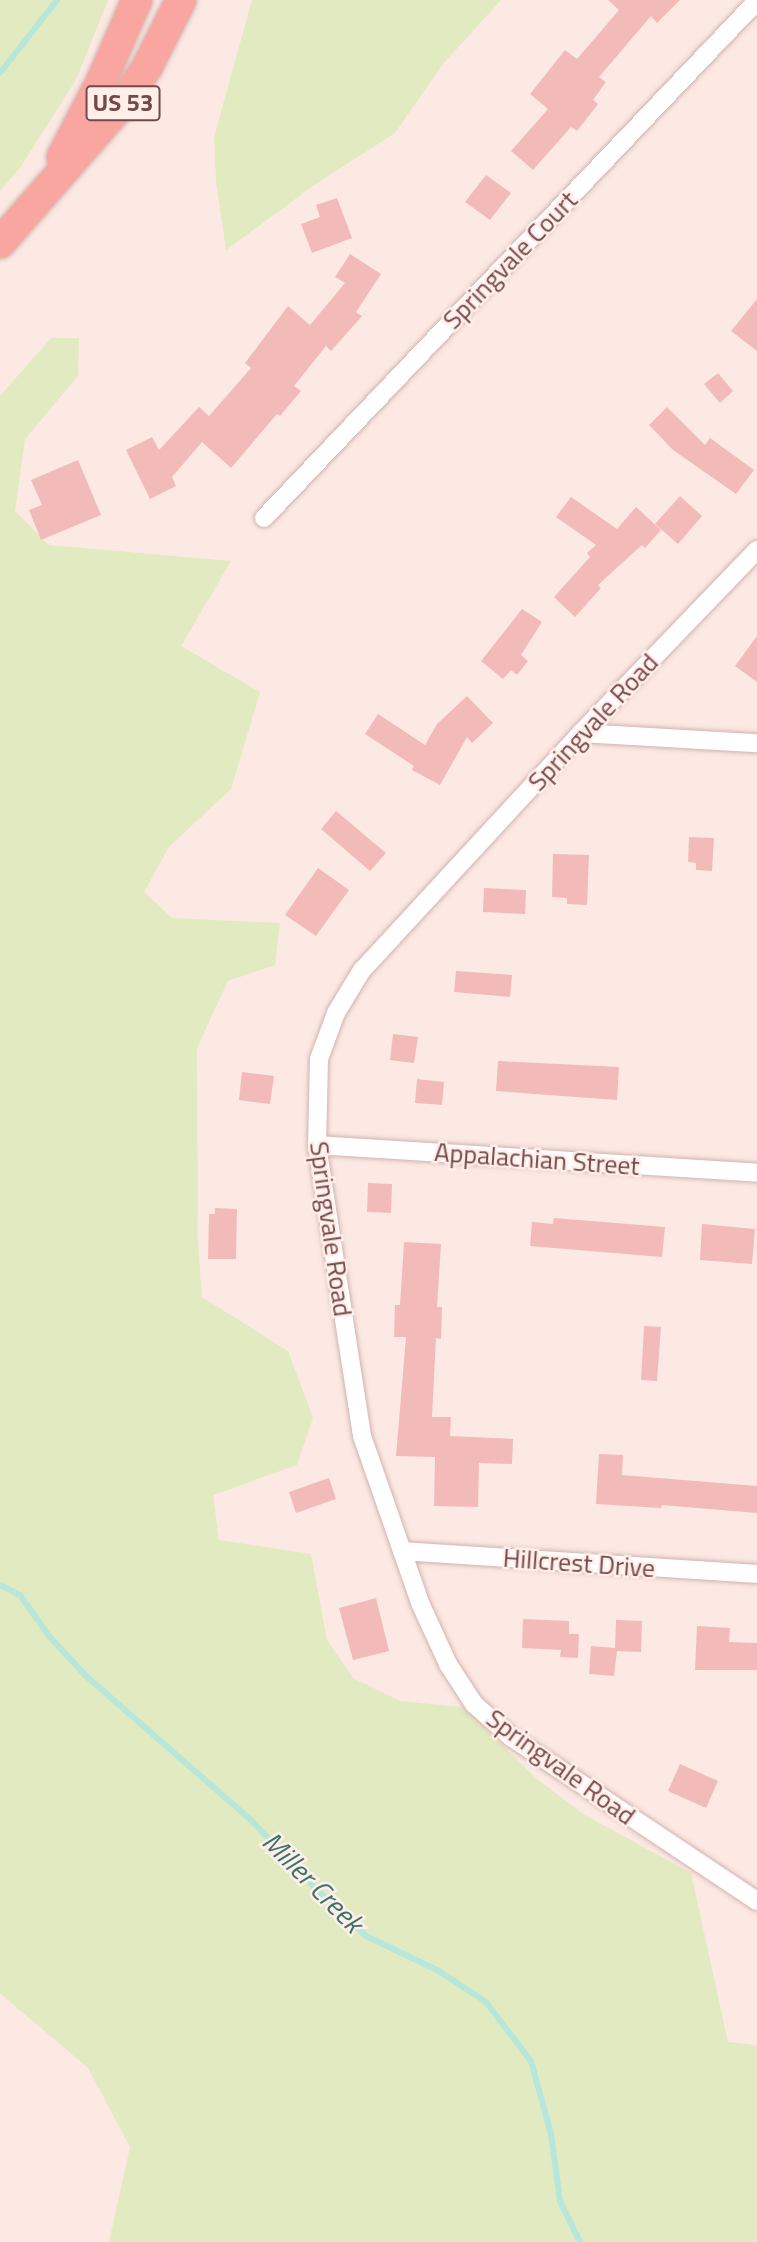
<!DOCTYPE html>
<style>
body{margin:0}
#map{position:relative;width:757px;height:2242px;overflow:hidden;background:#fce9e3;font-family:"Titillium Web",sans-serif}
div>[style]{position:absolute}
.green>*{inset:0;background:#e2eac1}
.stream>*{height:6px;margin:-3px;padding:0 3px;transform-origin:3px;border-radius:3px;background:#b7e6db}
.building>*{inset:0;background:#f2bbba}
.roads{filter:drop-shadow(0 0 2px #d3b2af) drop-shadow(0 0 2px #d3b2af)}
.minor>*{height:18px;margin:-9px;padding:0 9px;transform-origin:9px;border-radius:9px;background:#fff}
.trunk>*{height:30px;margin:-15px;padding:0 15px;transform-origin:15px;border-radius:15px;background:#faa6a0}
span{translate:-50% -50%;white-space:nowrap;text-align:center;line-height:1.15;-webkit-text-stroke:5px #ffeee9;paint-order:stroke}
.shield-label span{padding:2px 5px;background:#ffeee9;border:2px solid;border-radius:5px;-webkit-text-stroke-width:0}
.shield-label{font-size:24px;color:#75494a;font-weight:700}
.street-label{font-size:26px;color:#75494a}
.water-label{font-size:28px;color:#3a7466;font-style:italic}
</style>
<div id="map">
<div class="green">
<div style="clip-path:polygon(0 0,108px 0,77px 78px,20px 168px,0 191px)"></div>
<div style="clip-path:polygon(252px 0,501px 0,443px 64px,395px 133px,313px 186px,226px 250px,216px 182px,214px 137px)"></div>
<div style="clip-path:polygon(51px 338px,79px 338px,78px 376px,25px 439px,15px 511px,49px 545px,231px 561px,181px 646px,260px 692px,231px 789px,169px 847px,144px 892px,172px 918px,280px 923px,275px 965px,228px 981px,197px 1048px,198px 1243px,202px 1297px,288px 1351px,313px 1418px,297px 1465px,213px 1495px,219px 1540px,311px 1554px,327px 1640px,353px 1678px,400px 1701px,463px 1707px,536px 1778px,583px 1814px,691px 1873px,728px 2042px,757px 2045px,757px 2242px,109px 2242px,130px 2147px,88px 2068px,0 1993px,0 396px)"></div>
</div>
<div class="stream">
<div style="left:0;top:73px;width:93px;rotate:-52deg"></div>
<div style="left:0;top:1585px;width:22px;rotate:27deg"></div>
<div style="left:20px;top:1595px;width:50px;rotate:54.7deg"></div>
<div style="left:49px;top:1636px;width:54px;rotate:47.2deg"></div>
<div style="left:86px;top:1676px;width:219px;rotate:41.1deg"></div>
<div style="left:251px;top:1820px;width:91px;rotate:46.8deg"></div>
<div style="left:313px;top:1886px;width:73px;rotate:43.3deg"></div>
<div style="left:366px;top:1936px;width:81px;rotate:25.6deg"></div>
<div style="left:439px;top:1971px;width:56px;rotate:33.4deg"></div>
<div style="left:486px;top:2002px;width:74px;rotate:52.7deg"></div>
<div style="left:531px;top:2061px;width:76px;rotate:74.7deg"></div>
<div style="left:551px;top:2134px;width:68px;rotate:82.3deg"></div>
<div style="left:560px;top:2201px;width:46px;rotate:64deg"></div>
</div>
<div class="building">
<div style="clip-path:polygon(608px 0,680px 0,657px 23px,651px 16px,599px 77px,606px 82px,593px 100px,598px 104px,577px 131px,571px 127px,533px 170px,511px 151px,548px 109px,530px 94px,565px 50px,577px 59px,619px 10px)"></div>
<div style="clip-path:polygon(486px 175px,511px 193px,490px 220px,465px 202px)"></div>
<div style="clip-path:polygon(337px 198px,352px 238px,312px 253px,301px 224px,320px 217px,316px 205px)"></div>
<div style="clip-path:polygon(350px 254px,381px 274px,356px 312px,362px 316px,331px 351px,326px 346px,294px 386px,301px 391px,280px 416px,277px 414px,231px 468px,202px 442px,172px 477px,176px 486px,150px 499px,126px 450px,152px 437px,159px 450px,199px 407px,209px 416px,251px 368px,245px 363px,288px 306px,310px 325px,345px 283px,335px 277px)"></div>
<div style="clip-path:polygon(757px 299px,757px 351px,731px 331px)"></div>
<div style="clip-path:polygon(718px 373px,733px 391px,720px 403px,704px 384px)"></div>
<div style="clip-path:polygon(667px 407px,705px 445px,710px 438px,754px 470px,736px 494px,673px 450px,649px 425px)"></div>
<div style="clip-path:polygon(78px 460px,101px 515px,41px 540px,29px 510px,42px 505px,31px 480px)"></div>
<div style="clip-path:polygon(680px 496px,702px 516px,678px 544px,655px 524px)"></div>
<div style="clip-path:polygon(571px 497px,617px 529px,636px 507px,661px 530px,645px 548px,642px 545px,598px 585px,601px 588px,575px 617px,554px 597px,590px 557px,587px 553px,596px 545px,556px 517px)"></div>
<div style="clip-path:polygon(522px 609px,542px 622px,521px 655px,528px 661px,517px 675px,511px 670px,503px 679px,481px 661px)"></div>
<div style="clip-path:polygon(757px 636px,757px 682px,735px 666px)"></div>
<div style="clip-path:polygon(467px 696px,493px 723px,472px 743px,467px 737px,440px 785px,412px 770px,414px 766px,365px 734px,378px 714px,425px 745px,437px 724px)"></div>
<div style="clip-path:polygon(336px 811px,386px 853px,370px 871px,321px 829px)"></div>
<div style="clip-path:polygon(689px 837px,714px 838px,712px 871px,696px 870px,696px 863px,688px 862px)"></div>
<div style="clip-path:polygon(553px 854px,589px 855px,587px 905px,567px 904px,567px 898px,552px 897px)"></div>
<div style="clip-path:polygon(318px 868px,349px 890px,316px 936px,285px 915px)"></div>
<div style="clip-path:polygon(484px 888px,526px 890px,525px 914px,483px 912px)"></div>
<div style="clip-path:polygon(456px 971px,512px 975px,510px 997px,454px 992px)"></div>
<div style="clip-path:polygon(393px 1034px,418px 1037px,414px 1063px,390px 1060px)"></div>
<div style="clip-path:polygon(498px 1061px,619px 1067px,617px 1100px,496px 1091px)"></div>
<div style="clip-path:polygon(242px 1072px,274px 1076px,270px 1104px,239px 1100px)"></div>
<div style="clip-path:polygon(417px 1079px,444px 1082px,442px 1105px,415px 1103px)"></div>
<div style="clip-path:polygon(368px 1183px,392px 1184px,391px 1213px,367px 1212px)"></div>
<div style="clip-path:polygon(215px 1208px,237px 1209px,236px 1259px,208px 1259px,209px 1214px,215px 1214px)"></div>
<div style="clip-path:polygon(554px 1218px,665px 1227px,662px 1257px,530px 1246px,532px 1222px,553px 1224px)"></div>
<div style="clip-path:polygon(702px 1224px,755px 1229px,752px 1264px,700px 1260px)"></div>
<div style="clip-path:polygon(404px 1242px,441px 1244px,437px 1307px,442px 1307px,441px 1339px,436px 1338px,432px 1417px,451px 1417px,450px 1436px,513px 1439px,512px 1464px,479px 1463px,478px 1507px,434px 1506px,435px 1457px,396px 1456px,406px 1337px,394px 1337px,395px 1305px,400px 1305px)"></div>
<div style="clip-path:polygon(644px 1326px,661px 1327px,657px 1381px,641px 1380px)"></div>
<div style="clip-path:polygon(599px 1454px,623px 1455px,622px 1475px,757px 1486px,757px 1513px,662px 1505px,661px 1508px,596px 1504px)"></div>
<div style="clip-path:polygon(329px 1478px,336px 1499px,296px 1513px,289px 1492px)"></div>
<div style="clip-path:polygon(376px 1598px,389px 1651px,353px 1660px,339px 1608px)"></div>
<div style="clip-path:polygon(523px 1619px,569px 1621px,569px 1634px,579px 1634px,578px 1658px,560px 1657px,561px 1650px,522px 1648px)"></div>
<div style="clip-path:polygon(616px 1620px,642px 1621px,641px 1652px,617px 1651px,614px 1676px,589px 1674px,591px 1646px,615px 1648px)"></div>
<div style="clip-path:polygon(697px 1626px,730px 1628px,729px 1642px,757px 1643px,757px 1670px,695px 1670px)"></div>
<div style="clip-path:polygon(680px 1764px,718px 1781px,706px 1808px,668px 1791px)"></div>
</div>
<div class="roads">
<div class="minor">
<div style="left:264px;top:518px;width:714px;rotate:-46.36deg"></div>
<div style="left:757px;top:550px;width:254px;rotate:133.9deg"></div>
<div style="left:581px;top:733px;width:323px;rotate:132.7deg"></div>
<div style="left:362px;top:970px;width:50px;rotate:121.2deg"></div>
<div style="left:336px;top:1013px;width:49px;rotate:110.3deg"></div>
<div style="left:319px;top:1059px;width:86px;rotate:91.3deg"></div>
<div style="left:317px;top:1145px;width:294px;rotate:81.2deg"></div>
<div style="left:362px;top:1436px;width:179px;rotate:70.8deg"></div>
<div style="left:421px;top:1605px;width:65px;rotate:65.4deg"></div>
<div style="left:448px;top:1664px;width:48px;rotate:57deg"></div>
<div style="left:474px;top:1704px;width:50px;rotate:41.7deg"></div>
<div style="left:511px;top:1737px;width:296px;rotate:33.7deg"></div>
<div style="left:581px;top:733px;width:176px;rotate:3.3deg"></div>
<div style="left:317px;top:1145px;width:441px;rotate:3.6deg"></div>
<div style="left:402px;top:1551px;width:356px;rotate:3.7deg"></div>
</div>
<div class="trunk">
<div style="left:62px;top:157px;width:87px;rotate:-62.5deg"></div>
<div style="left:102px;top:80px;width:87px;rotate:-66.4deg"></div>
<div style="left:0;top:243px;width:190px;rotate:-48.8deg"></div>
<div style="left:125px;top:100px;width:40px;rotate:-56deg"></div>
<div style="left:147px;top:67px;width:75px;rotate:-63.1deg"></div>
</div>
</div>
<div class="shield-label">
<span style="left:123px;top:103px">US 53</span>
</div>
<div class="street-label">
<span style="left:510px;top:260px;rotate:-46deg">Springvale Court</span>
<span style="left:593px;top:722px;rotate:-47deg">Springvale Road</span>
<span style="left:537px;top:1159px;rotate:4deg">Appalachian Street</span>
<span style="left:331px;top:1229px;rotate:82deg">Springvale Road</span>
<span style="left:579px;top:1563px;rotate:4deg">Hillcrest Drive</span>
<span style="left:561px;top:1767px;rotate:36deg">Springvale Road</span>
</div>
<div class="water-label">
<span style="left:313px;top:1882px;rotate:45deg">Miller Creek</span>
</div>
</div>
